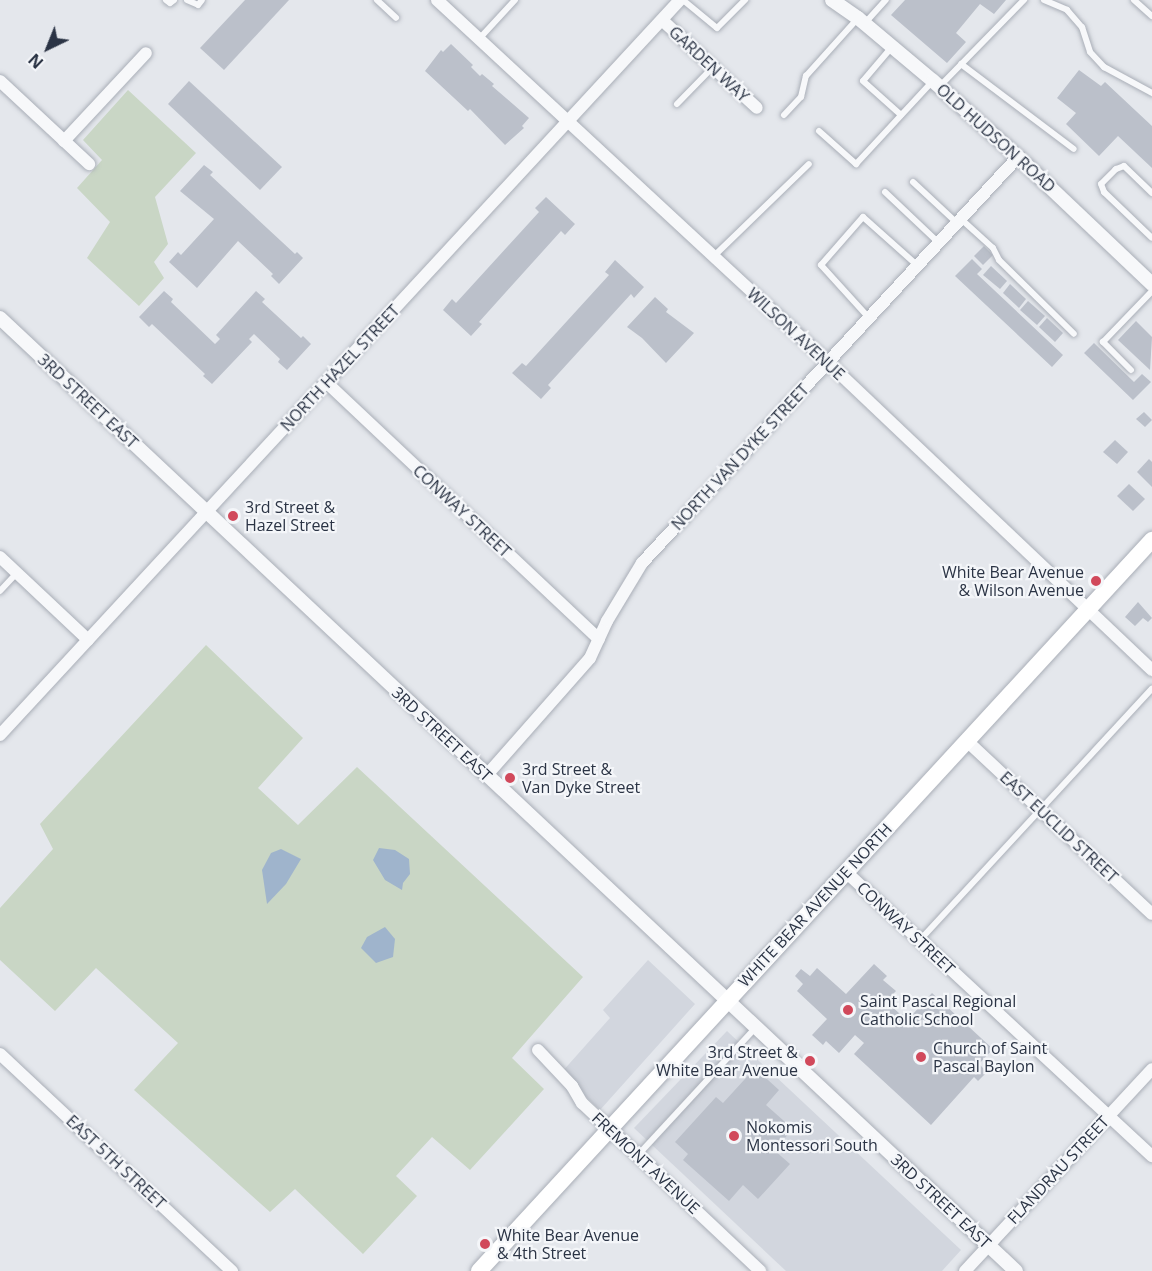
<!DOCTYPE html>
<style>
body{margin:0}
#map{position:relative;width:1152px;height:1271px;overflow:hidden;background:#e4e7ec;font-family:"Open Sans",sans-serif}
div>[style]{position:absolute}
.built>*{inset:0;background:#d2d6de}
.green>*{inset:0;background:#c9d6c5}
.water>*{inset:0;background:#9fb4cc}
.building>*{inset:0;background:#bbc0ca}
.roads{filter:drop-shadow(0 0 2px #a9aeb7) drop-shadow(0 0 2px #a9aeb7)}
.service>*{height:6px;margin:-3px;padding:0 3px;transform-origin:3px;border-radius:3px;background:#f7f8fa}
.minor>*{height:12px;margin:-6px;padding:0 6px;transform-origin:6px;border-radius:6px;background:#f7f8fa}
.tertiary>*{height:14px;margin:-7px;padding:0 7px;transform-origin:7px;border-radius:7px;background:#f7f8fa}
.secondary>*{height:16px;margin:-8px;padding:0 8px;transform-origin:8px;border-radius:8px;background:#fff}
.dots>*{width:16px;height:16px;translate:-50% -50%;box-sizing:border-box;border:3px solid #f4f6f9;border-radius:50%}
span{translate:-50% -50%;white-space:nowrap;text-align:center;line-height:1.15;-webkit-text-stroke:4.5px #f4f6f9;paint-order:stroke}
.street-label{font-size:16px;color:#2b3445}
.poi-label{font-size:16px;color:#2b3445}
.left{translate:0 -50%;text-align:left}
.right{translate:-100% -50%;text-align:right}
.north{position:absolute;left:18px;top:18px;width:60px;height:60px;-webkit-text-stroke:4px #f4f6f9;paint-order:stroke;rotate:223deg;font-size:16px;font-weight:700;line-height:24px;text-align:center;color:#2b3445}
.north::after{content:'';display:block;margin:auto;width:21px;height:27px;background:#2b3445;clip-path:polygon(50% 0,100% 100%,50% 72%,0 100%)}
</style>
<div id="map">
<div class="built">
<div style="clip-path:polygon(648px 960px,695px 1004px,600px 1110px,561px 1073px,610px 1018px,603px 1010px)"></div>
<div style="clip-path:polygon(727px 1031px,961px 1250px,942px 1271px,786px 1271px,634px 1128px)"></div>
</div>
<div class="green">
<div style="clip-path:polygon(128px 90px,196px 153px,155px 197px,168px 244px,154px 262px,164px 278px,139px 306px,87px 258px,110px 222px,77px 188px,102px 160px,83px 140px)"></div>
<div style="clip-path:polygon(206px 645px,303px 738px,258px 788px,298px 825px,357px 767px,583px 977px,512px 1058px,544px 1089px,470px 1170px,432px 1137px,396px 1176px,417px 1196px,363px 1254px,295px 1189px,270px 1212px,134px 1090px,178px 1043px,96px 968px,55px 1011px,0 960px,0 908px,53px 849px,40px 824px)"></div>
</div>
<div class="water">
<div style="clip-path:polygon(379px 848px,395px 850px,409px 859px,410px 874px,403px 883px,402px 890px,385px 880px,373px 860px)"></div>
<div style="clip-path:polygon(281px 849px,301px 859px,286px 884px,267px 904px,262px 870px,271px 853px)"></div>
<div style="clip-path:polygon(385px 927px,395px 939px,393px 957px,376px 963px,361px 948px,367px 937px)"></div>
</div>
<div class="building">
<div style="clip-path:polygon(245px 0,289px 0,224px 70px,200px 48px)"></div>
<div style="clip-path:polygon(905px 0,1006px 0,994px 14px,980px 4px,956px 33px,966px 42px,947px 63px,891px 15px)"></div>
<div style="clip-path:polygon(451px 44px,473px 65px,471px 67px,480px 76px,482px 74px,494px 84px,492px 86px,529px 118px,522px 126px,524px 128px,505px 145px,470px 109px,468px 111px,425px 71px,441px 50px,443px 52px)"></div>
<div style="clip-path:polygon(1079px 70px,1101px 86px,1105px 82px,1152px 126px,1152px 168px,1118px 136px,1099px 156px,1066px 124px,1076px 113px,1057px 98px)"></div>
<div style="clip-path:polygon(189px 81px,282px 167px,260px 190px,168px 104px)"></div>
<div style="clip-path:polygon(204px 165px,213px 172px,210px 175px,295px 254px,297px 252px,303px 258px,279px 284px,271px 276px,273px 274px,238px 241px,197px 288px,169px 262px,178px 252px,181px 255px,214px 219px,180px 191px)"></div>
<div style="clip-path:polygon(546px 197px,575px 224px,565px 235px,561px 231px,479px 322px,482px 324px,471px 336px,443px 310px,452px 299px,456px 303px,539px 212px,535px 208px)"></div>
<div style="clip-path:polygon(984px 246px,993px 255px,983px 265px,974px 256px)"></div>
<div style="clip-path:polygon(972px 259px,982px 269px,977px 274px,1063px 355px,1052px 367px,955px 276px)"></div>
<div style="clip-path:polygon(615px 260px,644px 287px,634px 298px,631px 294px,548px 385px,551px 388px,541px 399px,512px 373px,522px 363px,526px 366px,609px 275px,605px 272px)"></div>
<div style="clip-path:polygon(991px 266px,1007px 281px,1000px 289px,983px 275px)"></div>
<div style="clip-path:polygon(1010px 284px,1026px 299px,1019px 308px,1003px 293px)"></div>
<div style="clip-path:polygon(164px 291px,173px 299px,171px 302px,215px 344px,220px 339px,216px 335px,256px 291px,265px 299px,262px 302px,301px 338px,303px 336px,311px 344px,287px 370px,278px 362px,280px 359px,254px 334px,249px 339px,252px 342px,212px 384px,203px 376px,205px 374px,152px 324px,149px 327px,139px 317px)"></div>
<div style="clip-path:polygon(655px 297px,668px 309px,666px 312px,694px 333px,666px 363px,642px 338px,627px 327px)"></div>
<div style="clip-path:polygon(1028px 301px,1045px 316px,1037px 325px,1020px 310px)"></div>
<div style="clip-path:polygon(1047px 318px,1063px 333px,1055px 342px,1039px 327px)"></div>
<div style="clip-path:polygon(1136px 321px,1152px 337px,1150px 370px,1118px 340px)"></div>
<div style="clip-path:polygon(1094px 343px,1134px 382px,1142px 374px,1151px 382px,1133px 400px,1084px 353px)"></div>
<div style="clip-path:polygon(1144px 412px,1152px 420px,1145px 427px,1136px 419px)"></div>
<div style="clip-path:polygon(1115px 440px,1128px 452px,1117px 464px,1103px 452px)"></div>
<div style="clip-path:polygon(1149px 459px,1152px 462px,1152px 487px,1137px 472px)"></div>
<div style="clip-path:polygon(1129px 484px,1145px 499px,1133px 511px,1117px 496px)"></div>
<div style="clip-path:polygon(1138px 602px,1152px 618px,1148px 622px,1143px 618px,1135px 626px,1125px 617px)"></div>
<div style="clip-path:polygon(874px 964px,887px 976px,883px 980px,896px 991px,886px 1001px,900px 1014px,913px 1014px,932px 993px,993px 1049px,979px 1064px,987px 1072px,978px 1081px,974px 1077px,931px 1125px,854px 1054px,864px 1043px,855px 1035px,839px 1053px,826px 1041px,823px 1045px,812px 1035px,827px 1019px,797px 991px,803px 984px,795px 976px,801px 969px,810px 976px,817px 968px,846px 994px)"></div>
<div style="clip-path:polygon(755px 1068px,779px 1090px,766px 1105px,793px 1129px,774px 1150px,790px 1164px,758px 1199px,743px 1185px,729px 1201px,683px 1160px,688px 1154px,675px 1142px,716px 1097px,723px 1103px)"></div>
</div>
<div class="roads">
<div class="service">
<div style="left:166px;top:0;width:5px;rotate:37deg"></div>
<div style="left:170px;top:3px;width:5px;rotate:-37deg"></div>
<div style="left:187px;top:0;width:12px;rotate:24deg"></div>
<div style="left:198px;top:5px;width:6px;rotate:-51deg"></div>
<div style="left:377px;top:0;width:26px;rotate:43deg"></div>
<div style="left:683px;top:0;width:44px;rotate:39.5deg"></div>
<div style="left:717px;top:28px;width:40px;rotate:-45deg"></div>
<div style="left:1044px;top:0;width:25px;rotate:23deg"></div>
<div style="left:1067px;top:10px;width:23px;rotate:49deg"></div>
<div style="left:1082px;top:27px;width:26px;rotate:72deg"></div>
<div style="left:1090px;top:52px;width:21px;rotate:47deg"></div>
<div style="left:1104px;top:67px;width:55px;rotate:28.4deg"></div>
<div style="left:1134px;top:0;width:24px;rotate:42deg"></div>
<div style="left:865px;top:23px;width:31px;rotate:-48deg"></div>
<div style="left:479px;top:39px;width:53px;rotate:-47.3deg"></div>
<div style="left:891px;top:48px;width:43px;rotate:130.3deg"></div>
<div style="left:863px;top:81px;width:51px;rotate:41.8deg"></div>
<div style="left:961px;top:64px;width:141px;rotate:37deg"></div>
<div style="left:939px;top:87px;width:122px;rotate:-45.7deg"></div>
<div style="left:677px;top:104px;width:52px;rotate:-45.8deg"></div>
<div style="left:784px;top:115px;width:25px;rotate:-47deg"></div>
<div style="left:801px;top:97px;width:22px;rotate:-77deg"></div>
<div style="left:806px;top:76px;width:78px;rotate:-48.1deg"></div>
<div style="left:819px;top:131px;width:50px;rotate:41.7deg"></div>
<div style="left:856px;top:164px;width:112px;rotate:-47.2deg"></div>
<div style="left:913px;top:182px;width:60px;rotate:43deg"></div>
<div style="left:885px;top:192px;width:74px;rotate:43.4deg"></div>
<div style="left:1152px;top:193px;width:39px;rotate:-136deg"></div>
<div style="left:1124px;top:166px;width:9px;rotate:159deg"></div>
<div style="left:1116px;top:169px;width:21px;rotate:135deg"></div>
<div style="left:1101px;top:184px;width:9px;rotate:69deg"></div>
<div style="left:1104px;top:192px;width:66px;rotate:43.8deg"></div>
<div style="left:961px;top:219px;width:43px;rotate:42.2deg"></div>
<div style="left:993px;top:248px;width:13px;rotate:63deg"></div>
<div style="left:999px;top:260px;width:105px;rotate:44.6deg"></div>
<div style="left:714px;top:256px;width:132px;rotate:-44.1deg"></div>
<div style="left:870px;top:319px;width:73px;rotate:-132.2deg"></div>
<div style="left:821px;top:265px;width:64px;rotate:-48.8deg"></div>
<div style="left:863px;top:217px;width:74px;rotate:41.7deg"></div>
<div style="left:1131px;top:370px;width:40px;rotate:-135deg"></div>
<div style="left:1103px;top:342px;width:71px;rotate:-46.1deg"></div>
<div style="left:0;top:591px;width:25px;rotate:-47deg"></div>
<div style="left:920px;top:940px;width:342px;rotate:-47.3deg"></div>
<div style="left:638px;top:1155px;width:174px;rotate:-47.3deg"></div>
</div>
<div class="minor">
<div style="left:437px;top:0;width:521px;rotate:42.82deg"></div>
<div style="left:819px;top:354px;width:459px;rotate:43.5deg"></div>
<div style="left:662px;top:20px;width:129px;rotate:42.8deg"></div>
<div style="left:0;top:81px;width:122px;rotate:43deg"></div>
<div style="left:64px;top:141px;width:120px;rotate:-47deg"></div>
<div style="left:326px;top:382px;width:375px;rotate:43.3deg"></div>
<div style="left:0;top:557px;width:121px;rotate:43.3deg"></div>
<div style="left:0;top:735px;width:1001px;rotate:-47.23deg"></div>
<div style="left:967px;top:741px;width:253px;rotate:43.1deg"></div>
<div style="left:486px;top:776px;width:157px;rotate:-48.6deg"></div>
<div style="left:590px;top:658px;width:41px;rotate:-65.3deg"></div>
<div style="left:607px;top:621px;width:68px;rotate:-58.9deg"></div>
<div style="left:642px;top:563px;width:553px;rotate:-47.2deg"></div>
<div style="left:845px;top:871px;width:419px;rotate:42.9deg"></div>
<div style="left:538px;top:1050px;width:50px;rotate:46.6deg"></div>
<div style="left:572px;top:1086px;width:20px;rotate:60deg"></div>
<div style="left:582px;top:1103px;width:245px;rotate:43.3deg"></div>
<div style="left:0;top:1054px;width:318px;rotate:43.1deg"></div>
<div style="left:965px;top:1271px;width:275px;rotate:-47.2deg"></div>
</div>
<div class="tertiary">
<div style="left:832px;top:0;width:32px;rotate:35deg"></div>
<div style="left:858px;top:18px;width:98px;rotate:40deg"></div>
<div style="left:933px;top:81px;width:114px;rotate:41.8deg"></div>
<div style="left:1018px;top:157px;width:185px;rotate:43.5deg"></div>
<div style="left:0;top:318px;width:1393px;rotate:43.17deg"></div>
</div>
<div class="secondary">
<div style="left:479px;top:1271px;width:994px;rotate:-47.37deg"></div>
</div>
</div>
<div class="dots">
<div style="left:233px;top:516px;background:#d1495b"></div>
<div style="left:1096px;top:581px;background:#d1495b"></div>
<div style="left:510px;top:778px;background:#d1495b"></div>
<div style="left:848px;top:1010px;background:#d1495b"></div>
<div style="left:921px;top:1057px;background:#d1495b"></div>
<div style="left:810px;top:1061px;background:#d1495b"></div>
<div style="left:734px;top:1136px;background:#d1495b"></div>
<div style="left:485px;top:1244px;background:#d1495b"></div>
</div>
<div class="street-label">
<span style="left:709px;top:64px;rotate:43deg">GARDEN WAY</span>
<span style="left:996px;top:138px;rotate:42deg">OLD HUDSON ROAD</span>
<span style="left:796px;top:334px;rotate:43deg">WILSON AVENUE</span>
<span style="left:340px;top:368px;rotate:-47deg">NORTH HAZEL STREET</span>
<span style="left:88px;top:401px;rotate:43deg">3RD STREET EAST</span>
<span style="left:740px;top:457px;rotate:-47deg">NORTH VAN DYKE STREET</span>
<span style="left:462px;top:511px;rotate:43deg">CONWAY STREET</span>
<span style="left:442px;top:734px;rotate:43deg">3RD STREET EAST</span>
<span style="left:1059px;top:827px;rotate:43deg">EAST EUCLID STREET</span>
<span style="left:815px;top:905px;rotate:-47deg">WHITE BEAR AVENUE NORTH</span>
<span style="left:906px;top:928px;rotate:43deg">CONWAY STREET</span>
<span style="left:116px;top:1162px;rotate:43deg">EAST 5TH STREET</span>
<span style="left:646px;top:1163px;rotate:43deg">FREMONT AVENUE</span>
<span style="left:1058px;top:1170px;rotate:-47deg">FLANDRAU STREET</span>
<span style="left:941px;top:1201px;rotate:43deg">3RD STREET EAST</span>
</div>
<div class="poi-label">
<span class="left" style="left:245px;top:516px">3rd Street &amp;<br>Hazel Street</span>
<span class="right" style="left:1084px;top:581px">White Bear Avenue<br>&amp; Wilson Avenue</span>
<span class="left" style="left:522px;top:778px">3rd Street &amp;<br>Van Dyke Street</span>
<span class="left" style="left:860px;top:1010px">Saint Pascal Regional<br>Catholic School</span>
<span class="left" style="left:933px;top:1057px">Church of Saint<br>Pascal Baylon</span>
<span class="right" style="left:798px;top:1061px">3rd Street &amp;<br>White Bear Avenue</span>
<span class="left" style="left:746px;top:1136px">Nokomis<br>Montessori South</span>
<span class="left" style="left:497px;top:1244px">White Bear Avenue<br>&amp; 4th Street</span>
</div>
<div class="north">N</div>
</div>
